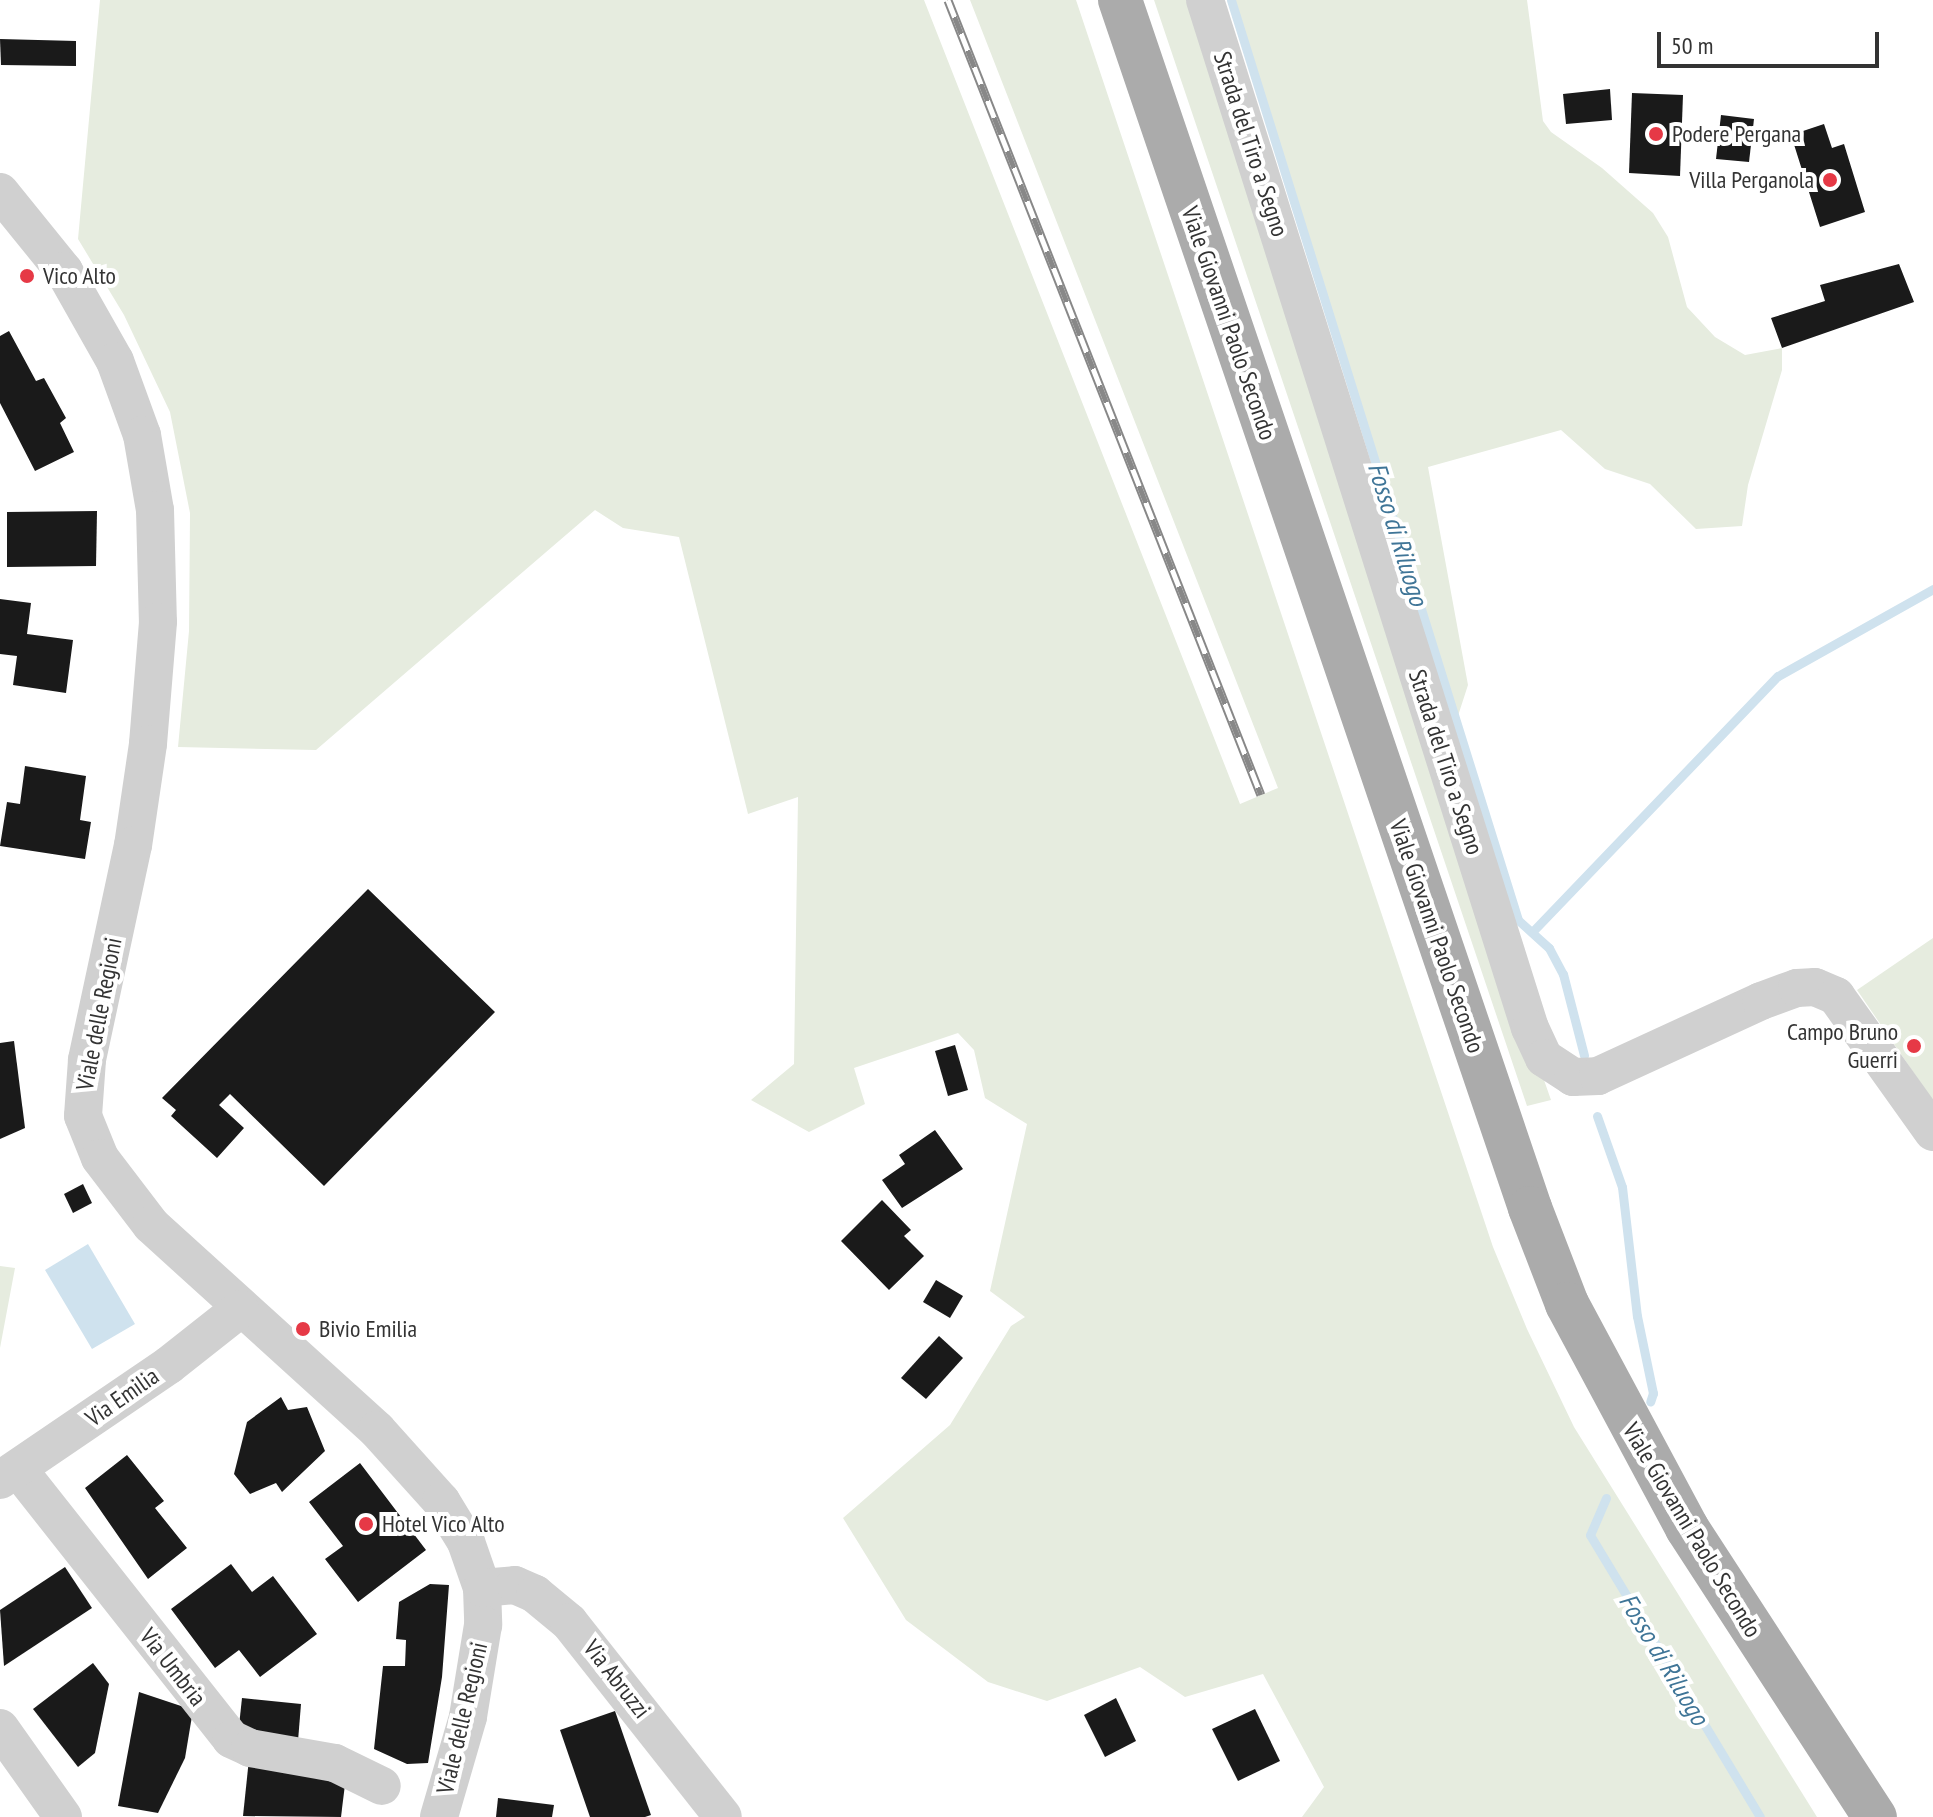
<!DOCTYPE html>
<style>
body{margin:0}
#map{position:relative;width:1933px;height:1817px;overflow:hidden;background:#fff;font-family:"PT Sans Narrow",sans-serif}
div>[style]{position:absolute}
.green>*{inset:0;background:#e6ecdf}
.water>*{inset:0;background:#cfe2ee}
.stream>*{height:9px;margin:-4.5px;padding:0 4.5px;transform-origin:4.5px;border-radius:4.5px;background:#cfe2ee}
.building>*{inset:0;background:#1a1a1a}
.minor>*{height:38px;margin:-19px;padding:0 19px;transform-origin:19px;border-radius:19px;background:#d0d0d0}
.major>*{height:44px;margin:-22px;padding:0 22px;transform-origin:22px;border-radius:22px;background:#ababab}
.rail>*{height:9px;margin-top:-4.5px;transform-origin:0;background:repeating-linear-gradient(90deg,#fff 0 18px,#888 0 36px);box-sizing:border-box;border-block:2px solid #888}
.dots>*{width:22px;height:22px;translate:-50% -50%;box-sizing:border-box;border:4px solid #fff;border-radius:50%}
span{translate:-50% -50%;white-space:nowrap;text-align:center;line-height:1.15;-webkit-text-stroke:8px #fff;paint-order:stroke}
.poi-label{font-size:24px;color:#333}
.left{translate:0 -50%;text-align:left}
.right{translate:-100% -50%;text-align:right}
.street-label{font-size:24px;color:#333}
.water-label{font-size:26px;color:#3f7597;font-style:italic}
.scale{position:absolute;left:1657px;top:32px;width:222px;height:36px;box-sizing:border-box;border:4px solid #333;border-top:0;padding-left:10px;font-size:24px;line-height:28px;white-space:nowrap;color:#333;-webkit-text-stroke:6px #fff;paint-order:stroke}
</style>
<div id="map">
<div class="green">
<div style="clip-path:polygon(100px 0,924px 0,1240px 804px,1278px 788px,970px 0,1076px 0,1493px 1247px,1527px 1329px,1574px 1427px,1817px 1817px,1302px 1817px,1324px 1787px,1263px 1674px,1185px 1697px,1140px 1667px,1047px 1701px,988px 1682px,906px 1620px,843px 1518px,950px 1425px,1011px 1326px,1025px 1317px,990px 1291px,1027px 1124px,985px 1098px,974px 1050px,958px 1033px,854px 1068px,865px 1104px,809px 1132px,751px 1100px,794px 1064px,798px 797px,748px 814px,679px 537px,623px 528px,595px 510px,316px 750px,178px 747px,189px 631px,190px 513px,170px 412px,124px 315px,78px 239px)"></div>
<div style="clip-path:polygon(1154px 0,1186px 0,1419px 724px,1551px 1100px,1527px 1106px)"></div>
<div style="clip-path:polygon(1232px 0,1527px 0,1543px 121px,1551px 132px,1602px 168px,1653px 213px,1668px 237px,1687px 307px,1715px 337px,1745px 355px,1782px 348px,1782px 370px,1748px 485px,1742px 526px,1696px 529px,1650px 484px,1605px 469px,1561px 430px,1428px 467px,1468px 685px,1455px 725px)"></div>
<div style="clip-path:polygon(1933px 938px,1933px 1101px,1857px 990px)"></div>
<div style="clip-path:polygon(0 1266px,15px 1268px,0 1348px)"></div>
</div>
<div class="water">
<div style="clip-path:polygon(88px 1244px,135px 1324px,92px 1349px,45px 1270px)"></div>
</div>
<div class="stream">
<div style="left:1231px;top:0;width:964px;rotate:72.67deg"></div>
<div style="left:1518px;top:920px;width:42px;rotate:42.1deg"></div>
<div style="left:1549px;top:948px;width:30px;rotate:62deg"></div>
<div style="left:1563px;top:974px;width:84px;rotate:75.5deg"></div>
<div style="left:1534px;top:930px;width:352px;rotate:-46.2deg"></div>
<div style="left:1778px;top:676px;width:178px;rotate:-29.3deg"></div>
<div style="left:1597px;top:1116px;width:75px;rotate:70.6deg"></div>
<div style="left:1622px;top:1187px;width:130px;rotate:83.4deg"></div>
<div style="left:1637px;top:1316px;width:79px;rotate:78.3deg"></div>
<div style="left:1653px;top:1393px;width:9px;rotate:108deg"></div>
<div style="left:1606px;top:1498px;width:40px;rotate:113.4deg"></div>
<div style="left:1590px;top:1535px;width:329px;rotate:58.9deg"></div>
</div>
<div class="building">
<div style="clip-path:polygon(0 39px,76px 41px,76px 66px,1px 65px)"></div>
<div style="clip-path:polygon(1610px 89px,1612px 120px,1566px 124px,1563px 94px)"></div>
<div style="clip-path:polygon(1632px 93px,1683px 95px,1680px 176px,1629px 173px)"></div>
<div style="clip-path:polygon(1721px 115px,1754px 119px,1749px 162px,1716px 159px)"></div>
<div style="clip-path:polygon(1824px 124px,1832px 148px,1844px 144px,1865px 212px,1820px 227px,1791px 135px)"></div>
<div style="clip-path:polygon(1899px 264px,1914px 302px,1782px 348px,1771px 318px,1825px 301px,1820px 285px)"></div>
<div style="clip-path:polygon(9px 331px,36px 381px,44px 378px,66px 418px,60px 423px,74px 452px,35px 471px,0 403px,0 336px)"></div>
<div style="clip-path:polygon(97px 511px,96px 566px,7px 567px,7px 512px)"></div>
<div style="clip-path:polygon(0 599px,31px 603px,27px 634px,73px 640px,66px 693px,13px 685px,17px 656px,0 654px)"></div>
<div style="clip-path:polygon(25px 766px,86px 776px,80px 820px,91px 822px,85px 859px,0 846px,7px 802px,20px 804px)"></div>
<div style="clip-path:polygon(368px 889px,495px 1012px,324px 1186px,230px 1094px,219px 1105px,244px 1128px,217px 1158px,171px 1116px,176px 1110px,162px 1098px)"></div>
<div style="clip-path:polygon(14px 1041px,25px 1128px,0 1139px,0 1043px)"></div>
<div style="clip-path:polygon(955px 1045px,968px 1090px,948px 1096px,935px 1051px)"></div>
<div style="clip-path:polygon(935px 1130px,963px 1169px,902px 1208px,882px 1180px,905px 1164px,899px 1155px)"></div>
<div style="clip-path:polygon(83px 1184px,92px 1203px,73px 1213px,64px 1194px)"></div>
<div style="clip-path:polygon(882px 1200px,911px 1230px,904px 1236px,924px 1256px,889px 1290px,841px 1241px)"></div>
<div style="clip-path:polygon(936px 1280px,963px 1296px,950px 1318px,923px 1302px)"></div>
<div style="clip-path:polygon(939px 1336px,963px 1358px,926px 1399px,901px 1378px)"></div>
<div style="clip-path:polygon(281px 1397px,288px 1410px,307px 1407px,325px 1451px,282px 1492px,276px 1483px,250px 1494px,234px 1474px,247px 1422px)"></div>
<div style="clip-path:polygon(127px 1455px,164px 1501px,155px 1508px,187px 1548px,148px 1579px,85px 1488px)"></div>
<div style="clip-path:polygon(360px 1463px,426px 1550px,358px 1602px,325px 1559px,343px 1546px,309px 1502px)"></div>
<div style="clip-path:polygon(231px 1564px,252px 1592px,273px 1576px,317px 1634px,260px 1677px,239px 1650px,215px 1668px,171px 1609px)"></div>
<div style="clip-path:polygon(65px 1567px,92px 1608px,4px 1666px,0 1610px)"></div>
<div style="clip-path:polygon(430px 1584px,449px 1585px,442px 1677px,428px 1763px,407px 1764px,374px 1749px,383px 1666px,405px 1666px,406px 1640px,396px 1639px,399px 1602px)"></div>
<div style="clip-path:polygon(93px 1663px,109px 1684px,95px 1753px,78px 1767px,33px 1709px)"></div>
<div style="clip-path:polygon(139px 1692px,193px 1710px,185px 1758px,158px 1813px,118px 1806px)"></div>
<div style="clip-path:polygon(242px 1698px,301px 1704px,298px 1741px,238px 1735px)"></div>
<div style="clip-path:polygon(1116px 1698px,1136px 1741px,1105px 1757px,1084px 1715px)"></div>
<div style="clip-path:polygon(1255px 1709px,1280px 1761px,1238px 1781px,1212px 1729px)"></div>
<div style="clip-path:polygon(615px 1711px,651px 1815px,645px 1817px,590px 1817px,560px 1730px)"></div>
<div style="clip-path:polygon(249px 1759px,346px 1776px,341px 1817px,243px 1816px)"></div>
<div style="clip-path:polygon(498px 1798px,554px 1805px,552px 1817px,496px 1817px)"></div>
</div>
<div class="minor">
<div style="left:1205px;top:0;width:1078px;rotate:72.46deg"></div>
<div style="left:1530px;top:1028px;width:33px;rotate:65deg"></div>
<div style="left:1544px;top:1058px;width:35px;rotate:33deg"></div>
<div style="left:1573px;top:1077px;width:25px;rotate:-2deg"></div>
<div style="left:1598px;top:1076px;width:179px;rotate:-24.7deg"></div>
<div style="left:1761px;top:1001px;width:38px;rotate:-20deg"></div>
<div style="left:1797px;top:988px;width:18px;rotate:-3deg"></div>
<div style="left:1815px;top:987px;width:23px;rotate:23deg"></div>
<div style="left:1836px;top:996px;width:167px;rotate:54.5deg"></div>
<div style="left:0;top:192px;width:102px;rotate:51deg"></div>
<div style="left:64px;top:271px;width:103px;rotate:60.5deg"></div>
<div style="left:115px;top:361px;width:79px;rotate:70deg"></div>
<div style="left:142px;top:435px;width:76px;rotate:80.2deg"></div>
<div style="left:155px;top:510px;width:112px;rotate:88.5deg"></div>
<div style="left:158px;top:622px;width:122px;rotate:94.7deg"></div>
<div style="left:148px;top:744px;width:102px;rotate:98.4deg"></div>
<div style="left:133px;top:845px;width:220px;rotate:102.1deg"></div>
<div style="left:87px;top:1060px;width:56px;rotate:94.1deg"></div>
<div style="left:83px;top:1116px;width:45px;rotate:68deg"></div>
<div style="left:100px;top:1158px;width:84px;rotate:52.7deg"></div>
<div style="left:151px;top:1225px;width:305px;rotate:42.2deg"></div>
<div style="left:377px;top:1430px;width:96px;rotate:48deg"></div>
<div style="left:441px;top:1501px;width:48px;rotate:58.6deg"></div>
<div style="left:466px;top:1542px;width:49px;rotate:70.8deg"></div>
<div style="left:482px;top:1588px;width:37px;rotate:88deg"></div>
<div style="left:483px;top:1625px;width:93px;rotate:99.3deg"></div>
<div style="left:468px;top:1717px;width:104px;rotate:106.2deg"></div>
<div style="left:18px;top:1469px;width:344px;rotate:51.7deg"></div>
<div style="left:231px;top:1739px;width:21px;rotate:25deg"></div>
<div style="left:250px;top:1748px;width:86px;rotate:10deg"></div>
<div style="left:335px;top:1763px;width:52px;rotate:26.1deg"></div>
<div style="left:0;top:1480px;width:204px;rotate:-34.2deg"></div>
<div style="left:169px;top:1365px;width:90px;rotate:-38.3deg"></div>
<div style="left:482px;top:1588px;width:33px;rotate:-5deg"></div>
<div style="left:515px;top:1585px;width:22px;rotate:24deg"></div>
<div style="left:535px;top:1594px;width:44px;rotate:39.5deg"></div>
<div style="left:569px;top:1622px;width:248px;rotate:51.7deg"></div>
<div style="left:0;top:1728px;width:109px;rotate:54.7deg"></div>
</div>
<div class="major">
<div style="left:1120px;top:0;width:1276px;rotate:71.25deg"></div>
<div style="left:1530px;top:1208px;width:103px;rotate:68.9deg"></div>
<div style="left:1567px;top:1304px;width:254px;rotate:61.8deg"></div>
<div style="left:1687px;top:1528px;width:345px;rotate:57deg"></div>
</div>
<div class="rail">
<div style="left:948px;top:0;width:854px;rotate:68.51deg"></div>
</div>
<div class="dots">
<div style="left:1656px;top:134px;background:#e63946"></div>
<div style="left:1830px;top:180px;background:#e63946"></div>
<div style="left:27px;top:276px;background:#e63946"></div>
<div style="left:1914px;top:1046px;background:#e63946"></div>
<div style="left:303px;top:1329px;background:#e63946"></div>
<div style="left:366px;top:1524px;background:#e63946"></div>
</div>
<div class="poi-label">
<span class="left" style="left:1672px;top:134px">Podere Pergana</span>
<span class="right" style="left:1814px;top:180px">Villa Perganola</span>
<span class="left" style="left:43px;top:276px">Vico Alto</span>
<span class="right" style="left:1898px;top:1046px">Campo Bruno<br>Guerri</span>
<span class="left" style="left:319px;top:1329px">Bivio Emilia</span>
<span class="left" style="left:382px;top:1524px">Hotel Vico Alto</span>
</div>
<div class="street-label">
<span style="left:1251px;top:144px;rotate:72deg">Strada del Tiro a Segno</span>
<span style="left:1229px;top:323px;rotate:71deg">Viale Giovanni Paolo Secondo</span>
<span style="left:1446px;top:762px;rotate:72deg">Strada del Tiro a Segno</span>
<span style="left:1437px;top:936px;rotate:71deg">Viale Giovanni Paolo Secondo</span>
<span style="left:99px;top:1014px;rotate:-79deg">Viale delle Regioni</span>
<span style="left:122px;top:1397px;rotate:-35deg">Via Emilia</span>
<span style="left:1692px;top:1530px;rotate:59deg">Viale Giovanni Paolo Secondo</span>
<span style="left:173px;top:1667px;rotate:52deg">Via Umbria</span>
<span style="left:617px;top:1679px;rotate:52deg">Via Abruzzi</span>
<span style="left:462px;top:1718px;rotate:-77deg">Viale delle Regioni</span>
</div>
<div class="water-label">
<span style="left:1398px;top:534px;rotate:73deg">Fosso di Riluogo</span>
<span style="left:1664px;top:1659px;rotate:59deg">Fosso di Riluogo</span>
</div>
<div class="scale">50 m</div>
</div>
